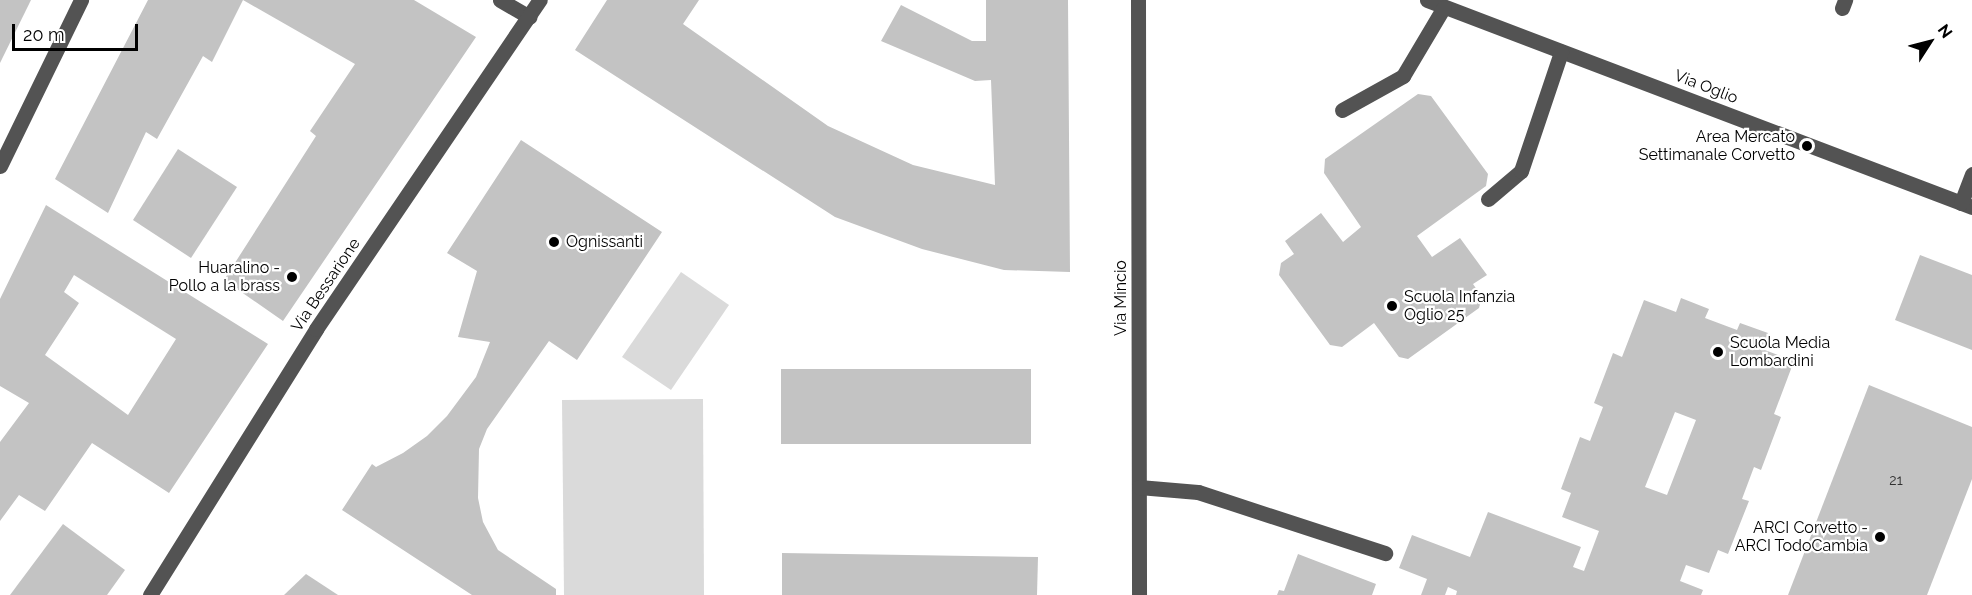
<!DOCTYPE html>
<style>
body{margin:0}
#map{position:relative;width:1972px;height:595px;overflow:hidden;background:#fff;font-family:Raleway,sans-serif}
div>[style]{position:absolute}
.green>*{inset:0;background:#dadada}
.building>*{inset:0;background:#c3c3c3}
.minor>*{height:15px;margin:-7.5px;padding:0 7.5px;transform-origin:7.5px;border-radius:7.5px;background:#535353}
.dots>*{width:16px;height:16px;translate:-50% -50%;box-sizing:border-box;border:3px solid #fff;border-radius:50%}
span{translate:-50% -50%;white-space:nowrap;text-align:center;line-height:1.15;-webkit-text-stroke:4.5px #fff;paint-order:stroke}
.number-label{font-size:14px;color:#313131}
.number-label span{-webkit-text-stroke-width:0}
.street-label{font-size:16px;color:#000}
.poi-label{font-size:16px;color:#000}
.right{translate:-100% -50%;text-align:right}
.left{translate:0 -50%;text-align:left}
.north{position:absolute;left:1900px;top:12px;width:60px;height:60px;-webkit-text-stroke:4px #fff;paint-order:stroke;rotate:54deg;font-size:16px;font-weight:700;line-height:24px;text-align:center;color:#000}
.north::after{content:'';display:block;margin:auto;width:21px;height:27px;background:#000;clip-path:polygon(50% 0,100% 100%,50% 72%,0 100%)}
.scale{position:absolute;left:12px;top:24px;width:126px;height:27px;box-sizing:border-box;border:3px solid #000;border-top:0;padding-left:8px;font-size:18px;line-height:21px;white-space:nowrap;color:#000;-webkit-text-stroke:4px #fff;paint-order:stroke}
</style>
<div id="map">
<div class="green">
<div style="clip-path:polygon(681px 272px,729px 305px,671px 390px,622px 357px)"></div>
<div style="clip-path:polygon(703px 399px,704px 595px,564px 595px,562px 400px)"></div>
</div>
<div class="building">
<div style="clip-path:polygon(0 0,31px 0,0 63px)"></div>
<div style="clip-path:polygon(148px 0,243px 0,212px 62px,203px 56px,157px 139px,146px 132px,108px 213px,55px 179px)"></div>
<div style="clip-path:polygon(243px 0,414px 0,476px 37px,283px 321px,224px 280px,316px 136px,310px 131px,355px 64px)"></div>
<div style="clip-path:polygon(607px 0,699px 0,683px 24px,828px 126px,913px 165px,995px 185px,991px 80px,975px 81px,881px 41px,901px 5px,972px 41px,986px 41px,986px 0,1068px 0,1070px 272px,1004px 270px,922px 249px,835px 217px,575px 50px)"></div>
<div style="clip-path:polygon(1418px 94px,1431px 96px,1488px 174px,1486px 186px,1417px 236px,1432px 257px,1460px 238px,1487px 275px,1473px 284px,1482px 297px,1479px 308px,1408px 359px,1399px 357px,1374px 323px,1342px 347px,1330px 345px,1279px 275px,1281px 263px,1294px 254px,1285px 241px,1321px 213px,1343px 242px,1361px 227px,1324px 173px,1325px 159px)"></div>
<div style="clip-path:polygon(521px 140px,662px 232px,577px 360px,549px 341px,487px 429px,479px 449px,478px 498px,483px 522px,498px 550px,556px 589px,556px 595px,472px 595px,342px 510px,372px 464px,376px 467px,403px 453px,427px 436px,447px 416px,476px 377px,490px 342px,458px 337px,477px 271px,447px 253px)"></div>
<div style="clip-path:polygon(178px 149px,237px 187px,191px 258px,133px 220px)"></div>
<div style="clip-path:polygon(evenodd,46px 205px,268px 344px,169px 493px,92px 443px,45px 511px,19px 495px,0 521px,0 442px,29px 403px,0 386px,0 299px,46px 205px,74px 275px,176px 339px,128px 415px,45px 355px,79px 303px,64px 292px,74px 275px)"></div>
<div style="clip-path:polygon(1920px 255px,1972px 275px,1972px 350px,1895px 320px)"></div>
<div style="clip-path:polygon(evenodd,1681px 298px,1709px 309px,1705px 318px,1737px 330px,1740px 323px,1768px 333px,1762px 349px,1794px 361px,1774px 414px,1781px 417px,1761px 470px,1754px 467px,1742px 499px,1749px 501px,1728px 554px,1718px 550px,1709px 573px,1686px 565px,1680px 581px,1703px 590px,1701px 595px,1456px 595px,1457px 591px,1448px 587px,1445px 595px,1421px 595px,1427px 579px,1399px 568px,1412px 535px,1470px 557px,1488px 512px,1581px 547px,1573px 567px,1584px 571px,1599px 531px,1562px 517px,1571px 493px,1561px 489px,1580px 437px,1590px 441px,1603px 407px,1594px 403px,1613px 353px,1622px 357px,1644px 300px,1676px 312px,1681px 298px,1675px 412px,1696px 420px,1667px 495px,1645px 487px,1675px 412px)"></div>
<div style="clip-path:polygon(781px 369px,1031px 369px,1031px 444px,781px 444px)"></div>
<div style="clip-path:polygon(1869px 385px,1972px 427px,1972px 479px,1927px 595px,1788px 595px)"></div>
<div style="clip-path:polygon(63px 524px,125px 570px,107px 595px,10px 595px)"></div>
<div style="clip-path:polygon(782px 553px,1038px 557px,1037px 595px,782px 595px)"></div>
<div style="clip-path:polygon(1298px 554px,1376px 584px,1372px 595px,1277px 595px,1279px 590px,1284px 591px)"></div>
<div style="clip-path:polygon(306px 574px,338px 595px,284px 595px)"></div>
</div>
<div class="minor">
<div style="left:500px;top:0;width:34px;rotate:30deg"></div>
<div style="left:1138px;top:0;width:595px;rotate:89.9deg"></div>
<div style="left:1427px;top:0;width:583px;rotate:20.8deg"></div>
<div style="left:1842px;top:8px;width:9px;rotate:-69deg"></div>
<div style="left:1342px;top:110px;width:70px;rotate:-29.1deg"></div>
<div style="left:1403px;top:76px;width:80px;rotate:-59.3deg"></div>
<div style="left:0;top:166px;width:185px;rotate:-64deg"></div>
<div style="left:1488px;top:199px;width:43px;rotate:-40.3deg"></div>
<div style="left:1521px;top:171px;width:126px;rotate:-71.4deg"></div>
<div style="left:1961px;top:203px;width:31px;rotate:-69deg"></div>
<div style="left:1139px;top:487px;width:59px;rotate:4.8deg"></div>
<div style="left:1198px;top:492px;width:197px;rotate:18.1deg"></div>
<div style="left:150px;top:595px;width:314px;rotate:-58deg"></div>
<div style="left:316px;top:329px;width:398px;rotate:-55.8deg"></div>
</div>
<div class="dots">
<div style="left:1807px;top:146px;background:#000"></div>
<div style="left:554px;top:242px;background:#000"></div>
<div style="left:292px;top:277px;background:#000"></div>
<div style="left:1392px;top:306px;background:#000"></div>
<div style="left:1718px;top:352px;background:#000"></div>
<div style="left:1880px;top:537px;background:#000"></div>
</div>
<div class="number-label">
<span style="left:1896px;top:480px">21</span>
</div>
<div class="street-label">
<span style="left:1706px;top:87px;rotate:21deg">Via Oglio</span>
<span style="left:326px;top:285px;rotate:-56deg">Via Bessarione</span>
<span style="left:1121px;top:298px;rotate:-90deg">Via Mincio</span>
</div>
<div class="poi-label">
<span class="right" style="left:1795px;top:146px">Area Mercato<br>Settimanale Corvetto</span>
<span class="left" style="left:566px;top:242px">Ognissanti</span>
<span class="right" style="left:280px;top:277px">Huaralino -<br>Pollo a la brass</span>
<span class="left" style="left:1404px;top:306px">Scuola Infanzia<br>Oglio 25</span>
<span class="left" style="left:1730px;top:352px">Scuola Media<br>Lombardini</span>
<span class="right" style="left:1868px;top:537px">ARCI Corvetto -<br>ARCI TodoCambia</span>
</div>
<div class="north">N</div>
<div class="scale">20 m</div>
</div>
